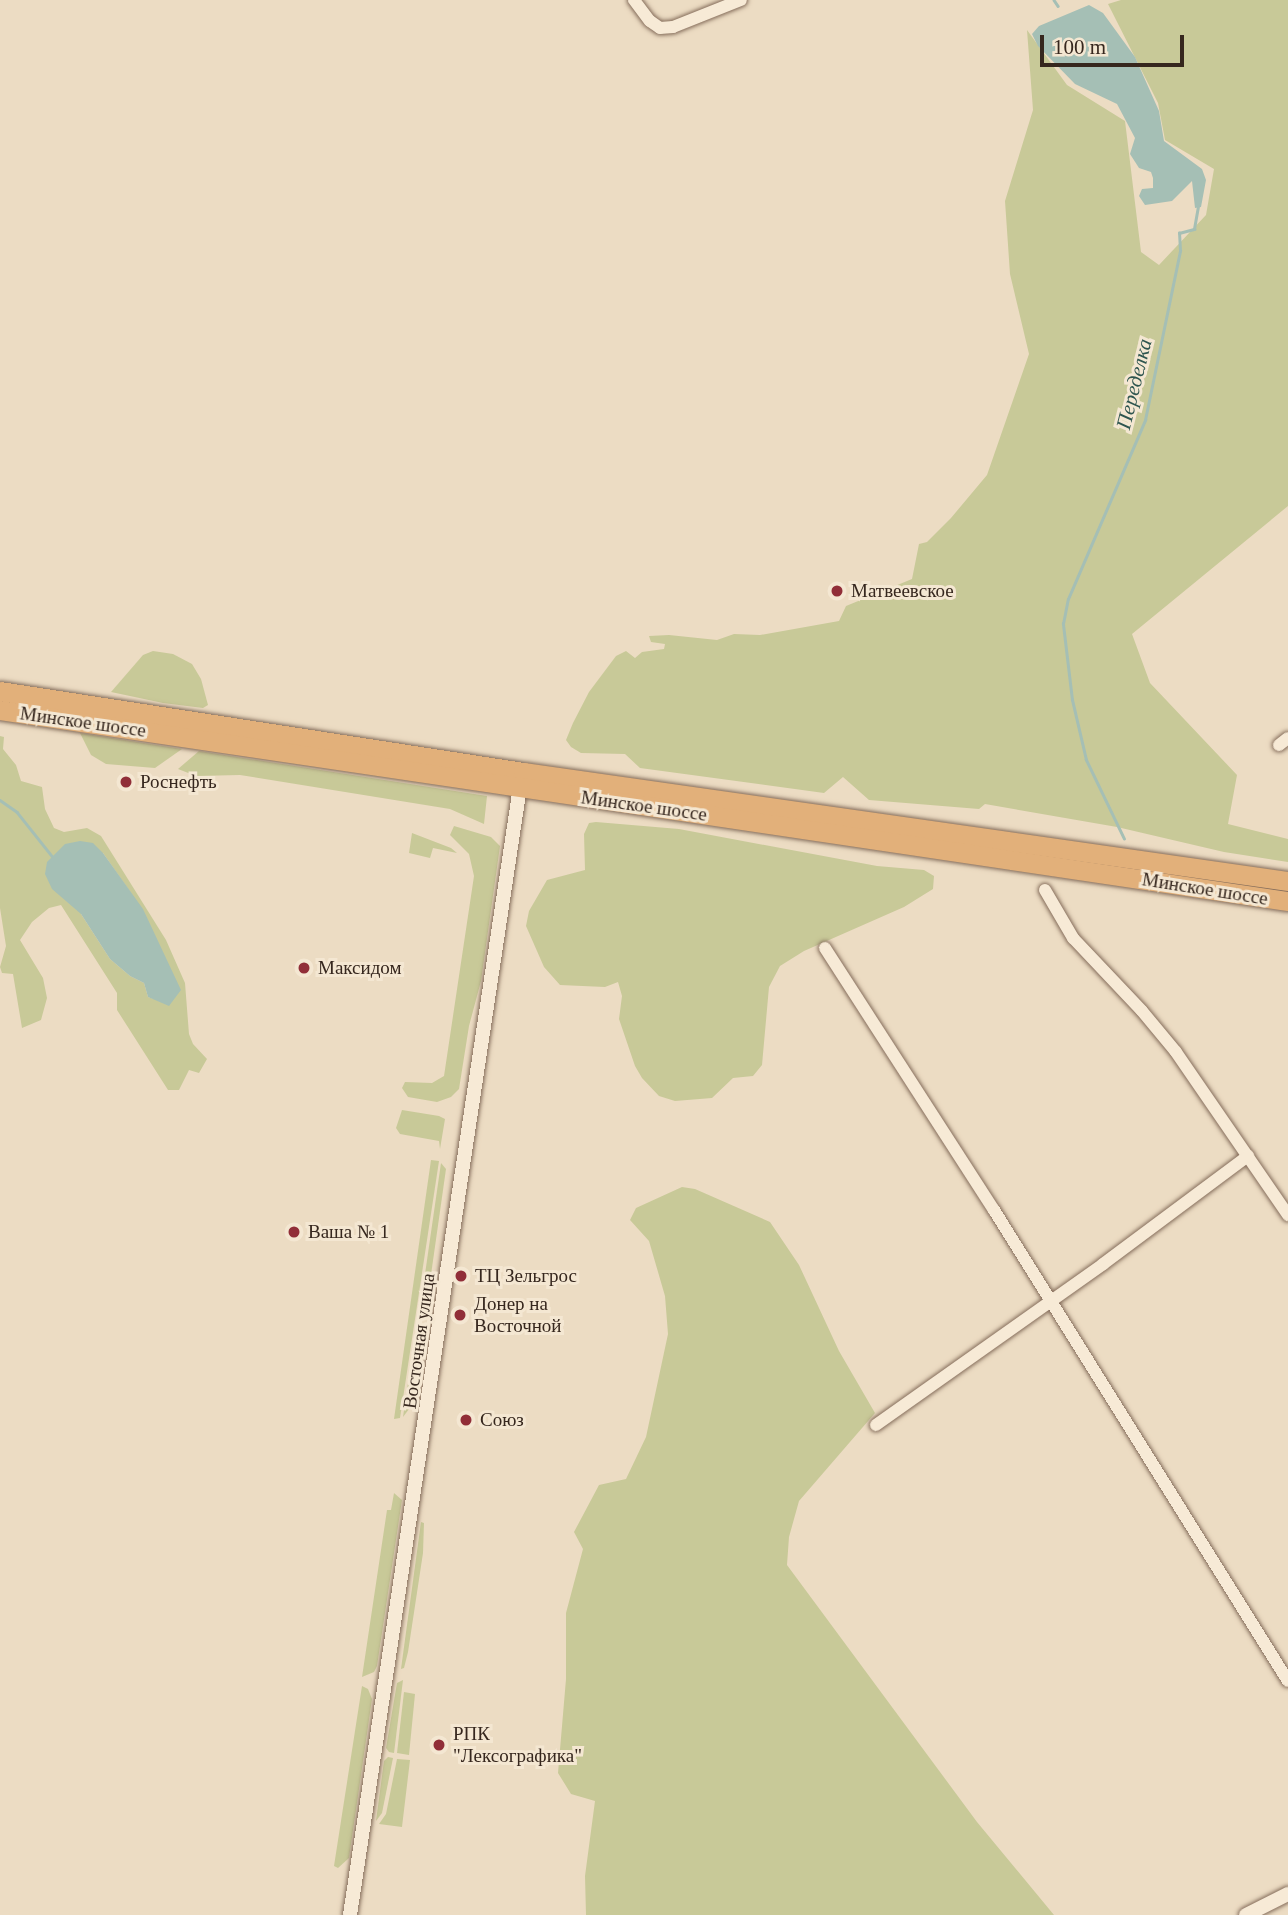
<!DOCTYPE html>
<meta charset="utf-8">
<style>
body{margin:0}
#map{position:relative;width:1288px;height:1915px;overflow:hidden;background:#ecdcc3;font-family:"Times New Roman",serif}
div>[style]{position:absolute}
.green>*{inset:0;background:#c8c998}
.water>*{inset:0;background:#a5bfb5}
.stream>*{height:2.5px;margin:-1.25px;padding:0 1.25px;transform-origin:1.25px;border-radius:1.25px;background:#a5bfb5}
.roads{filter:drop-shadow(0 0 2px #856d5b) drop-shadow(0 0 2px #856d5b)}
.minor>*{height:12px;margin:-6px;padding:0 6px;transform-origin:6px;border-radius:6px;background:#f7ead6}
.tertiary>*{height:14px;margin:-7px;padding:0 7px;transform-origin:7px;border-radius:7px;background:#f7ead6}
.trunk>*{height:19px;margin:-9.5px;padding:0 9.5px;transform-origin:9.5px;border-radius:9.5px;background:#e2b07a}
.dots>*{width:19px;height:19px;translate:-50% -50%;box-sizing:border-box;border:4px solid #f4e7d2;border-radius:50%}
span{translate:-50% -50%;white-space:nowrap;text-align:center;line-height:1.15;-webkit-text-stroke:6px #f4e7d2;paint-order:stroke}
.poi-label{font-size:19px;color:#36271e}
.left{translate:0 -50%;text-align:left}
.street-label{font-size:19px;color:#36271e}
.water-label{font-size:21px;color:#2e554f;font-style:italic}
.scale{position:absolute;left:1040px;top:35px;width:144px;height:32px;box-sizing:border-box;border:4px solid #36271e;border-top:0;padding-left:9px;font-size:21px;line-height:24px;white-space:nowrap;color:#36271e;-webkit-text-stroke:5px #f4e7d2;paint-order:stroke}
</style>
<div id="map">
<div class="green">
<div style="clip-path:polygon(1121px 0,1288px 0,1288px 506px,1132px 634px,1150px 683px,1237px 775px,1228px 824px,1288px 839px,1288px 862px,1224px 852px,1117px 827px,985px 804px,979px 809px,869px 800px,843px 777px,824px 793px,640px 768px,625px 754px,581px 753px,571px 747px,566px 740px,573px 723px,589px 692px,616px 656px,626px 651px,635px 658px,642px 652px,664px 649px,665px 644px,651px 642px,649px 636px,669px 635px,717px 640px,734px 634px,760px 635px,839px 621px,846px 606px,912px 579px,919px 544px,927px 542px,951px 518px,987px 475px,1029px 354px,1010px 274px,1005px 201px,1033px 110px,1027px 30px,1067px 85px,1125px 121px,1141px 252px,1159px 265px,1206px 215px,1214px 169px,1165px 140px,1158px 103px,1108px 4px)"></div>
<div style="clip-path:polygon(153px 651px,173px 654px,192px 664px,201px 679px,208px 705px,203px 708px,163px 703px,111px 692px,143px 655px)"></div>
<div style="clip-path:polygon(80px 733px,182px 749px,155px 768px,106px 764px,91px 755px)"></div>
<div style="clip-path:polygon(evenodd,0 736px,4px 737px,3px 749px,16px 765px,21px 781px,42px 787px,45px 809px,54px 828px,64px 832px,87px 828px,101px 836px,166px 940px,185px 983px,189px 1034px,193px 1044px,207px 1059px,199px 1073px,189px 1070px,179px 1090px,168px 1090px,117px 1010px,117px 993px,61px 905px,49px 908px,32px 922px,20px 940px,43px 978px,47px 998px,41px 1020px,22px 1028px,13px 974px,2px 973px,0 967px,6px 946px,0 908px,0 736px,103px 853px,131px 893px,154px 999px,148px 997px,144px 983px,130px 976px,110px 959px,81px 914px,103px 853px)"></div>
<div style="clip-path:polygon(199px 751px,487px 796px,484px 824px,450px 809px,240px 775px,196px 776px,178px 769px)"></div>
<div style="clip-path:polygon(596px 822px,679px 829px,877px 866px,924px 870px,934px 876px,933px 889px,904px 907px,804px 951px,780px 966px,769px 987px,762px 1065px,753px 1076px,733px 1078px,712px 1098px,675px 1101px,659px 1096px,642px 1078px,635px 1066px,619px 1019px,622px 996px,618px 982px,605px 987px,560px 985px,544px 967px,526px 926px,529px 911px,547px 880px,585px 870px,584px 834px,589px 823px)"></div>
<div style="clip-path:polygon(454px 826px,491px 837px,500px 846px,481px 981px,469px 1026px,459px 1089px,451px 1097px,437px 1102px,408px 1097px,402px 1088px,405px 1082px,432px 1083px,444px 1076px,474px 876px,469px 854px,450px 835px)"></div>
<div style="clip-path:polygon(412px 833px,451px 848px,457px 853px,433px 848px,430px 858px,409px 853px)"></div>
<div style="clip-path:polygon(402px 1110px,439px 1116px,445px 1119px,440px 1149px,439px 1141px,400px 1134px,396px 1128px)"></div>
<div style="clip-path:polygon(431px 1160px,439px 1161px,400px 1418px,394px 1419px)"></div>
<div style="clip-path:polygon(441px 1163px,446px 1169px,428px 1296px,422px 1295px)"></div>
<div style="clip-path:polygon(682px 1187px,695px 1189px,770px 1222px,799px 1265px,839px 1351px,875px 1413px,799px 1501px,789px 1537px,787px 1565px,977px 1822px,1054px 1915px,586px 1915px,585px 1876px,595px 1801px,571px 1794px,558px 1773px,566px 1679px,566px 1613px,583px 1549px,574px 1532px,599px 1485px,626px 1479px,646px 1437px,668px 1334px,665px 1296px,649px 1241px,630px 1220px,636px 1208px)"></div>
<div style="clip-path:polygon(415px 1336px,422px 1338px,412px 1405px,403px 1417px)"></div>
<div style="clip-path:polygon(394px 1493px,402px 1500px,377px 1666px,374px 1672px,362px 1677px,387px 1510px,391px 1510px)"></div>
<div style="clip-path:polygon(421px 1522px,424px 1523px,423px 1553px,408px 1652px,404px 1668px,401px 1669px)"></div>
<div style="clip-path:polygon(403px 1680px,394px 1753px,389px 1752px,386px 1748px,397px 1683px)"></div>
<div style="clip-path:polygon(362px 1686px,368px 1689px,372px 1699px,349px 1858px,338px 1868px,334px 1866px)"></div>
<div style="clip-path:polygon(404px 1692px,415px 1694px,409px 1755px,397px 1753px)"></div>
<div style="clip-path:polygon(388px 1757px,393px 1758px,382px 1813px,376px 1821px,384px 1761px)"></div>
<div style="clip-path:polygon(397px 1759px,410px 1760px,402px 1827px,379px 1824px,386px 1814px)"></div>
</div>
<div class="water">
<div style="clip-path:polygon(1089px 5px,1103px 13px,1135px 57px,1159px 111px,1164px 141px,1202px 169px,1206px 180px,1201px 207px,1195px 208px,1192px 181px,1172px 201px,1145px 205px,1139px 196px,1142px 189px,1153px 188px,1153px 178px,1151px 172px,1139px 168px,1130px 154px,1135px 138px,1117px 104px,1075px 84px,1038px 46px,1032px 34px,1039px 26px)"></div>
<div style="clip-path:polygon(80px 841px,93px 843px,103px 853px,143px 909px,181px 990px,169px 1006px,148px 997px,144px 983px,130px 976px,110px 959px,81px 914px,52px 889px,45px 874px,47px 862px,65px 844px)"></div>
</div>
<div class="stream">
<div style="left:1054px;top:0;width:7px;rotate:56deg"></div>
<div style="left:0;top:800px;width:21px;rotate:35deg"></div>
<div style="left:17px;top:812px;width:56px;rotate:51.5deg"></div>
<div style="left:1124px;top:839px;width:88px;rotate:-115.7deg"></div>
<div style="left:1086px;top:760px;width:62px;rotate:-103.1deg"></div>
<div style="left:1072px;top:700px;width:77px;rotate:-96.8deg"></div>
<div style="left:1063px;top:624px;width:25px;rotate:-79deg"></div>
<div style="left:1068px;top:599px;width:195px;rotate:-66.7deg"></div>
<div style="left:1145px;top:420px;width:173px;rotate:-78.3deg"></div>
<div style="left:1180px;top:251px;width:18px;rotate:-93deg"></div>
<div style="left:1179px;top:233px;width:16px;rotate:-15deg"></div>
<div style="left:1194px;top:229px;width:22px;rotate:-80deg"></div>
</div>
<div class="roads">
<div class="minor">
<div style="left:634px;top:0;width:26px;rotate:53deg"></div>
<div style="left:650px;top:21px;width:12px;rotate:35deg"></div>
<div style="left:660px;top:28px;width:13px;rotate:-4deg"></div>
<div style="left:673px;top:27px;width:73px;rotate:-21.7deg"></div>
<div style="left:1279px;top:745px;width:11px;rotate:-38deg"></div>
<div style="left:1045px;top:890px;width:56px;rotate:59.7deg"></div>
<div style="left:1073px;top:938px;width:100px;rotate:46.6deg"></div>
<div style="left:1142px;top:1011px;width:53px;rotate:50.3deg"></div>
<div style="left:1176px;top:1052px;width:198px;rotate:55.5deg"></div>
<div style="left:825px;top:948px;width:312px;rotate:57.2deg"></div>
<div style="left:994px;top:1210px;width:555px;rotate:58.03deg"></div>
<div style="left:876px;top:1425px;width:278px;rotate:-35.3deg"></div>
<div style="left:1103px;top:1264px;width:181px;rotate:-36.7deg"></div>
</div>
<div class="tertiary">
<div style="left:350px;top:1915px;width:1148px;rotate:-81.43deg"></div>
<div style="left:1246px;top:1915px;width:47px;rotate:-26.6deg"></div>
</div>
<div class="trunk">
<div style="left:0;top:691px;width:529px;rotate:8.8deg"></div>
<div style="left:523px;top:772px;width:773px;rotate:8.11deg"></div>
<div style="left:0;top:710px;width:1302px;rotate:8.44deg"></div>
</div>
</div>
<div class="dots">
<div style="left:837px;top:591px;background:#912e38"></div>
<div style="left:126px;top:782px;background:#912e38"></div>
<div style="left:304px;top:968px;background:#912e38"></div>
<div style="left:294px;top:1232px;background:#912e38"></div>
<div style="left:461px;top:1276px;background:#912e38"></div>
<div style="left:460px;top:1315px;background:#912e38"></div>
<div style="left:466px;top:1420px;background:#912e38"></div>
<div style="left:439px;top:1745px;background:#912e38"></div>
</div>
<div class="poi-label">
<span class="left" style="left:851px;top:591px">Матвеевское</span>
<span class="left" style="left:140px;top:782px">Роснефть</span>
<span class="left" style="left:318px;top:968px">Максидом</span>
<span class="left" style="left:308px;top:1232px">Ваша № 1</span>
<span class="left" style="left:475px;top:1276px">ТЦ Зельгрос</span>
<span class="left" style="left:474px;top:1315px">Донер на<br>Восточной</span>
<span class="left" style="left:480px;top:1420px">Союз</span>
<span class="left" style="left:453px;top:1745px">РПК<br>"Лексографика"</span>
</div>
<div class="street-label">
<span style="left:83px;top:722px;rotate:8deg">Минское шоссе</span>
<span style="left:644px;top:806px;rotate:8deg">Минское шоссе</span>
<span style="left:1205px;top:889px;rotate:9deg">Минское шоссе</span>
<span style="left:419px;top:1341px;rotate:-82deg">Восточная улица</span>
</div>
<div class="water-label">
<span style="left:1134px;top:384px;rotate:-76deg">Переделка</span>
</div>
<div class="scale">100 m</div>
</div>
